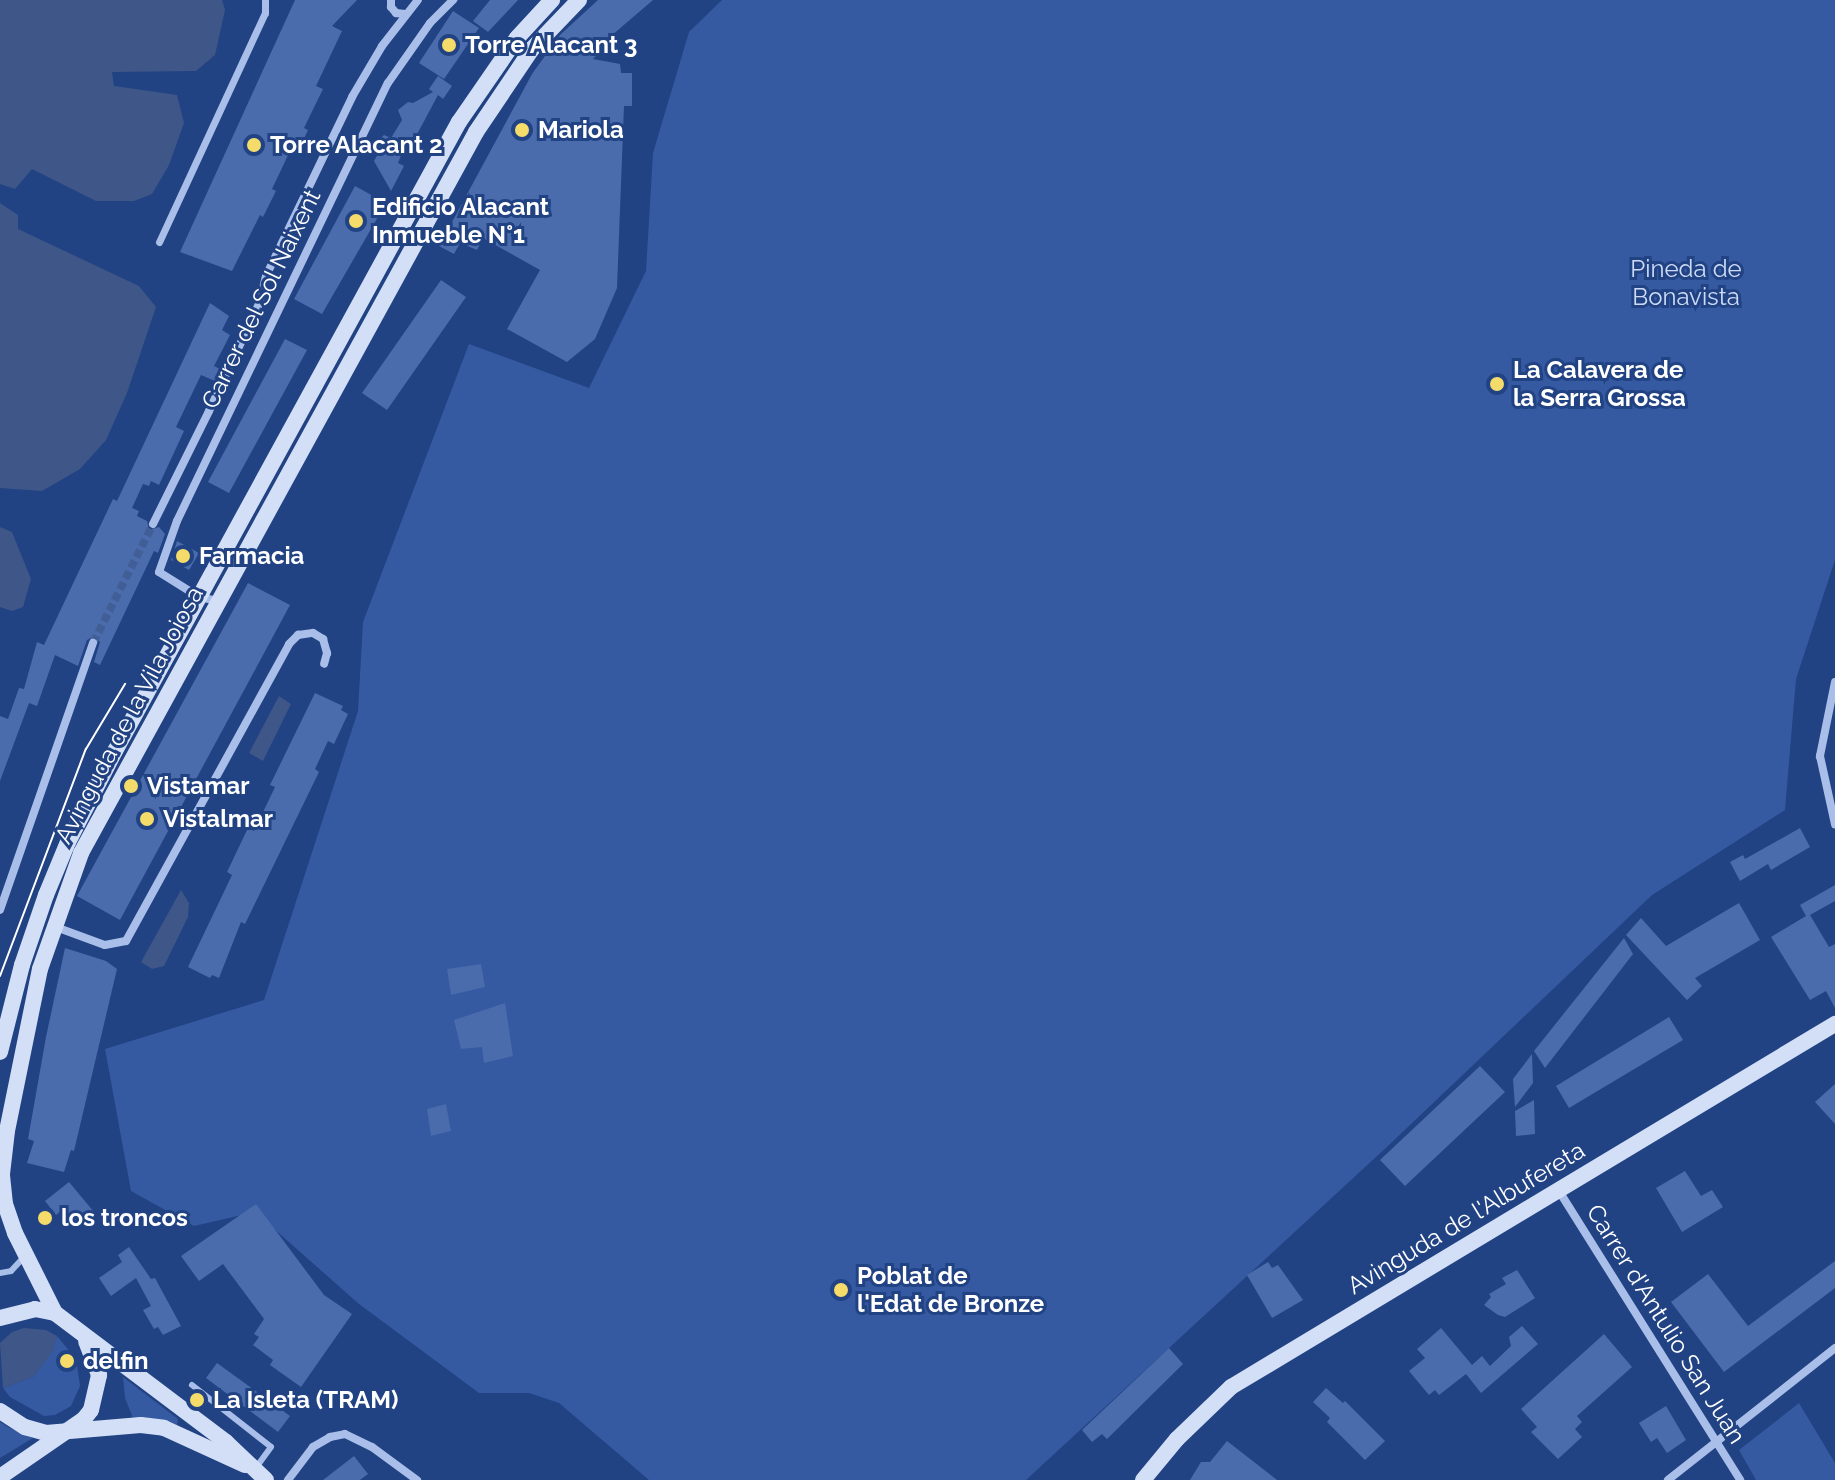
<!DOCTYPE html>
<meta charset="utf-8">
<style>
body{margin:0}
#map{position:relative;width:1835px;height:1480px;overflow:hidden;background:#214283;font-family:Raleway,sans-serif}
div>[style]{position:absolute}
.green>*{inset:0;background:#355aa1}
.water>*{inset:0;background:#3f5788}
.building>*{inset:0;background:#4a6bac}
.minor-tunnel>*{height:8px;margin-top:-4px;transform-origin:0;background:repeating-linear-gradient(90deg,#425e96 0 8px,transparent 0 12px)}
.service>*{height:6px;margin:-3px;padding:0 3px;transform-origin:3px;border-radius:3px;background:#a9bfe9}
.pedestrian>*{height:7px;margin:-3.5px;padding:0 3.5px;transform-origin:3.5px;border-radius:3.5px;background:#a9bfe9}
.minor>*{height:8px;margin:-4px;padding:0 4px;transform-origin:4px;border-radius:4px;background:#a9bfe9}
.secondary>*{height:16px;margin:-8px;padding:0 8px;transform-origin:8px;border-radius:8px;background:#d3dff7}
.tram>*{height:2px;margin:-1px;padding:0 1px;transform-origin:1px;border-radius:1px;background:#fff}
.dots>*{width:22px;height:22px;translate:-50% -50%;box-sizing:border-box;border:4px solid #214283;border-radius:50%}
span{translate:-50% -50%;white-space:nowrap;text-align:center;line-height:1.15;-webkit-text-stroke:6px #214283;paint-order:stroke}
.poi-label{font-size:24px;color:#fff;font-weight:700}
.left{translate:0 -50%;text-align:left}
.park-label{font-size:24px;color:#cddbf7}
.street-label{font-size:24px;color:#fff}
</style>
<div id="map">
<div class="green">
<div style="clip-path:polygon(722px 0,1835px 0,1835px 560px,1796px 679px,1785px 810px,1652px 895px,1389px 1145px,1026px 1480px,649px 1480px,559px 1403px,529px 1393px,479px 1393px,359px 1304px,255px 1212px,194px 1226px,131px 1191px,105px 1049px,264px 1000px,358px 711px,363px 622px,469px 344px,589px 388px,646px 271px,653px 153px,689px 32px)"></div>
<div style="clip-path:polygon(57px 1336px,76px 1359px,80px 1386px,71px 1406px,55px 1415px,44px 1416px,10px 1397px,3px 1388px,33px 1377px,52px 1351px)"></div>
<div style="clip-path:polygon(123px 1377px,178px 1419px,177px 1425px,133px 1418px,125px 1398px)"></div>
<div style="clip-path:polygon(1799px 1403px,1835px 1463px,1835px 1480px,1756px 1480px,1739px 1450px)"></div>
<div style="clip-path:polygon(0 1422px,8px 1427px,33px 1438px,0 1458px)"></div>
</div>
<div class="water">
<div style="clip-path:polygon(0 0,222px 0,225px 10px,215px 55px,196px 71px,112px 72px,114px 86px,177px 95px,184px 123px,169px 165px,152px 194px,134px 201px,96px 201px,32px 169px,15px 189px,0 184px)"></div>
<div style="clip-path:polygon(0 203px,18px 215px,18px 229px,139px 286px,156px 307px,127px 393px,106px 440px,80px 469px,42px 491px,0 488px)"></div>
<div style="clip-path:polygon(0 527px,12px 532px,31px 579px,23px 607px,12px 611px,0 607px)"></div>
<div style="clip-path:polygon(279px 696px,291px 704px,263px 761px,249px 753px)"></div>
<div style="clip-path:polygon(181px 890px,189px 903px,188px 917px,164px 966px,152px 969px,141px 962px)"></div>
<div style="clip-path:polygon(24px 1328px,46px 1330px,57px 1336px,53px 1351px,33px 1377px,3px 1388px,0 1343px,12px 1332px)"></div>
</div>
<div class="building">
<div style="clip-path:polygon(295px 0,357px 0,332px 26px,342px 31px,316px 86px,323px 89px,304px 128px,308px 130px,297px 154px,290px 151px,272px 189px,276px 191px,263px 217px,260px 215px,232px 271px,180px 252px)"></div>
<div style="clip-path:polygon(490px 0,518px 0,488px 32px,473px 21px)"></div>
<div style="clip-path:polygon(598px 0,653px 0,604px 42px,607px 44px,593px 59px,620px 64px,621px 73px,632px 73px,632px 106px,624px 106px,617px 288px,595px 339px,567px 362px,507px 329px,540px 270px,483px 238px,477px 250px,460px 243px,454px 254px,439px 246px,532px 74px,560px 35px)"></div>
<div style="clip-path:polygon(453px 11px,479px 28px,444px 79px,419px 63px)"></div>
<div style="clip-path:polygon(438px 76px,452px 86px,443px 99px,438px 95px,414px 140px,407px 141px,398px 163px,404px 166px,391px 191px,374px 161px,379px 152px,376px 142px,384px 135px,391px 138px,402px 120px,398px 110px,408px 102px,413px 103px,433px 92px,429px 89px)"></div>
<div style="clip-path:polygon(355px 186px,386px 203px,322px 314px,294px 299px)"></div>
<div style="clip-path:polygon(441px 280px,466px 297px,387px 410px,362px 393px)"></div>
<div style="clip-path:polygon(210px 303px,229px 316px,222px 330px,230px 335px,214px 366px,220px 369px,215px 381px,201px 375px,176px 427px,184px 431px,159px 485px,151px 481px,149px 486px,143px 484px,132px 508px,139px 511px,137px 516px,147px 521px,149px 530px,159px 527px,165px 534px,158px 553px,154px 551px,100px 665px,94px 662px,100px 642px,95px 636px,87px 640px,78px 666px,55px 655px,37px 706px,29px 703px,0 781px,0 716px,8px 719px,19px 688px,24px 689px,37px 642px,44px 645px,113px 499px,117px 501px)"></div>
<div style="clip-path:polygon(285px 339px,307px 350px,229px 493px,208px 482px)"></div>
<div style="clip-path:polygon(177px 541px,199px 553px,189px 570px,171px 560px)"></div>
<div style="clip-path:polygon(248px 583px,290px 605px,120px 920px,77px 896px)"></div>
<div style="clip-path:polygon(315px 693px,343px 706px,341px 710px,348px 714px,334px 744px,328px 741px,315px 769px,319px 772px,245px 924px,241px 922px,219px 978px,212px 975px,210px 978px,188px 967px,232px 875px,227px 872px,248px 828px,254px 831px,275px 787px,270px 785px)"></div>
<div style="clip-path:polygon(1800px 828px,1810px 847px,1771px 870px,1768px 864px,1740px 881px,1730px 862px,1743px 855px,1745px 859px)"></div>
<div style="clip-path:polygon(1835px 885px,1835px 901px,1810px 915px,1829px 947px,1835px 944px,1835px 1008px,1826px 991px,1810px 1000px,1771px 937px,1806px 916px,1800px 905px)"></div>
<div style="clip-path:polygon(1739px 903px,1760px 940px,1695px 978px,1702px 986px,1687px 1000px,1626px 935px,1641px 918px,1666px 946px)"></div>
<div style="clip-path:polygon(1624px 938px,1633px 954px,1545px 1068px,1534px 1051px)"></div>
<div style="clip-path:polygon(65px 948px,106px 961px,117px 969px,74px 1151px,71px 1150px,64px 1172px,27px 1163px,34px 1141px,28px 1139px,46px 1037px)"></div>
<div style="clip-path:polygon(481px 964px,485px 987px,451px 995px,447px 969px)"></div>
<div style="clip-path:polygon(505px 1003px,513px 1056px,484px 1063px,482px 1047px,461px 1049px,454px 1020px)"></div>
<div style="clip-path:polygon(1669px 1017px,1683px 1040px,1569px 1108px,1556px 1086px)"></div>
<div style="clip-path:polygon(1532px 1054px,1533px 1083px,1515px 1107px,1513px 1079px)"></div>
<div style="clip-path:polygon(1480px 1066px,1505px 1092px,1405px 1186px,1380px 1160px)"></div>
<div style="clip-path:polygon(1835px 1084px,1835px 1124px,1815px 1102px)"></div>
<div style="clip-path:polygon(1534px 1100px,1535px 1134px,1516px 1136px,1515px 1111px)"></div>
<div style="clip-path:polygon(446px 1104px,451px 1131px,431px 1136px,427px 1109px)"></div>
<div style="clip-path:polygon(1685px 1171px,1701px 1196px,1712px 1190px,1723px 1207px,1682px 1232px,1656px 1188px)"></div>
<div style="clip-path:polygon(69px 1182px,94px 1212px,76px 1227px,62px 1210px,56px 1215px,45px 1201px)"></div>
<div style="clip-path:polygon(256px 1204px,324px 1295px,352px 1314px,301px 1387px,270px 1365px,273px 1360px,253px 1345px,259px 1337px,254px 1334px,264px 1319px,223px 1264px,199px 1281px,181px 1256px)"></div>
<div style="clip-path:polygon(129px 1247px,151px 1279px,155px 1278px,181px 1326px,163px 1335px,158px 1327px,154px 1329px,143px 1310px,151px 1306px,136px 1278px,111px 1296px,99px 1278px,122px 1262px,118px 1255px)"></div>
<div style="clip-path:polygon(1835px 1261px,1835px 1288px,1724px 1372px,1671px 1302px,1708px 1274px,1748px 1326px)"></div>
<div style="clip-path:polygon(1268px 1262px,1272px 1268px,1278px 1265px,1303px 1300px,1272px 1318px,1247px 1275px)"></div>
<div style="clip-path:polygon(1517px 1270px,1535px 1298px,1505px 1317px,1498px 1315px,1484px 1305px,1491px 1297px,1489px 1294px,1506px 1284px,1502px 1278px)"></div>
<div style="clip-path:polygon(1522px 1326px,1538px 1344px,1481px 1393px,1466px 1374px,1439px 1395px,1435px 1390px,1429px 1395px,1409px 1371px,1425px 1358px,1417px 1349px,1441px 1328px,1472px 1365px,1482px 1356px,1490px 1366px,1511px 1346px,1509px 1337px)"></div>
<div style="clip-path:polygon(1604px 1334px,1632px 1367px,1577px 1416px,1582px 1422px,1575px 1429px,1582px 1437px,1558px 1459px,1531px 1432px,1537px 1427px,1521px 1409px)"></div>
<div style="clip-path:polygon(1169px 1348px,1183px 1364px,1107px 1439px,1102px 1434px,1092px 1442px,1082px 1430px)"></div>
<div style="clip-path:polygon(217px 1363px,290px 1416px,278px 1432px,206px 1378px)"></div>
<div style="clip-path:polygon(1326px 1388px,1343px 1403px,1345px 1401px,1385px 1441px,1365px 1460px,1327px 1422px,1330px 1418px,1313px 1402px)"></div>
<div style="clip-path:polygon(1666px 1406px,1686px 1440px,1667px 1453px,1657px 1438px,1651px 1442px,1639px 1423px)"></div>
<div style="clip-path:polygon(1227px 1441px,1277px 1480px,1190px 1480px,1201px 1462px,1210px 1462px)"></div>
<div style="clip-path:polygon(354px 1456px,368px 1474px,360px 1480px,323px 1480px)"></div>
</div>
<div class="minor-tunnel">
<div style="left:93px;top:643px;width:133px;rotate:-63.2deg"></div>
</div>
<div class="service">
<div style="left:0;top:1273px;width:11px;rotate:-10deg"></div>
<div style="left:11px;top:1271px;width:21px;rotate:-47deg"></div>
<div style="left:192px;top:1385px;width:100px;rotate:38.1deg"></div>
<div style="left:271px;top:1447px;width:26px;rotate:126deg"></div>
</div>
<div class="pedestrian">
<div style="left:159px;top:242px;width:252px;rotate:-65.2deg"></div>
<div style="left:265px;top:13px;width:13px;rotate:-90deg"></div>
</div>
<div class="minor">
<div style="left:391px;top:0;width:7px;rotate:90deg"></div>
<div style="left:391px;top:7px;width:8px;rotate:50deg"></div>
<div style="left:396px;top:13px;width:9px;rotate:6deg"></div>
<div style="left:153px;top:524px;width:126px;rotate:-63.6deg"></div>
<div style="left:209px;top:411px;width:118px;rotate:-65deg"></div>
<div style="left:259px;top:304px;width:29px;rotate:-76deg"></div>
<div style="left:266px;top:276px;width:199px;rotate:-64.3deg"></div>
<div style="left:352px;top:97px;width:59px;rotate:-59.5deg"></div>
<div style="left:382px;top:46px;width:58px;rotate:-52deg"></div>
<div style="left:217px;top:601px;width:18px;rotate:-167deg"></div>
<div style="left:199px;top:597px;width:47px;rotate:-148deg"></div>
<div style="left:159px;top:572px;width:54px;rotate:-70.6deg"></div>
<div style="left:177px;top:521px;width:486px;rotate:-64.3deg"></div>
<div style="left:388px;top:83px;width:73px;rotate:-55deg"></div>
<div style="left:430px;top:23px;width:33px;rotate:-45deg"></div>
<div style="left:1835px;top:682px;width:76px;rotate:101.5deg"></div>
<div style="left:1820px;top:756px;width:70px;rotate:77.6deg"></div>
<div style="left:0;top:910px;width:283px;rotate:-70.8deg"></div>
<div style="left:53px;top:926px;width:55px;rotate:20.1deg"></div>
<div style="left:105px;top:945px;width:21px;rotate:-11deg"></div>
<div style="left:126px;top:941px;width:339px;rotate:-61.2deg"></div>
<div style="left:289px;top:644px;width:13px;rotate:-45deg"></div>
<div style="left:298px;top:635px;width:15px;rotate:-8deg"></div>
<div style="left:313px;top:633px;width:12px;rotate:31deg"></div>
<div style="left:323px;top:639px;width:15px;rotate:74deg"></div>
<div style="left:327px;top:653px;width:11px;rotate:105deg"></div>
<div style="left:1559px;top:1191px;width:341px;rotate:57.9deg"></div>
<div style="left:288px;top:1480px;width:41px;rotate:-52.9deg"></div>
<div style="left:313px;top:1447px;width:20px;rotate:-30deg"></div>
<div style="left:330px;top:1437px;width:15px;rotate:-11deg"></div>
<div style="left:345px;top:1434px;width:30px;rotate:26deg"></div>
<div style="left:372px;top:1447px;width:56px;rotate:36.3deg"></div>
<div style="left:1668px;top:1480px;width:213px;rotate:-38.3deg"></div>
</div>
<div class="secondary">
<div style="left:0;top:1052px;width:90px;rotate:-75.8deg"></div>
<div style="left:22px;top:965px;width:74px;rotate:-71.1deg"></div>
<div style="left:46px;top:895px;width:57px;rotate:-67.5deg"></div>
<div style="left:68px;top:842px;width:102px;rotate:-62.7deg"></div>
<div style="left:115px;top:751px;width:717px;rotate:-61.33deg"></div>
<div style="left:459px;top:122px;width:102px;rotate:-55.4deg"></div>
<div style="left:517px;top:38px;width:52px;rotate:-47.4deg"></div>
<div style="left:55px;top:1313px;width:89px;rotate:-116.6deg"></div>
<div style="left:15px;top:1233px;width:31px;rotate:-109deg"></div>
<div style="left:5px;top:1204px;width:30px;rotate:-96deg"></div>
<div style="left:2px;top:1174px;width:43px;rotate:-83.4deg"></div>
<div style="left:7px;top:1131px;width:165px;rotate:-78.5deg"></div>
<div style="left:40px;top:969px;width:123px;rotate:-70.5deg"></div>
<div style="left:81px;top:853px;width:822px;rotate:-61.28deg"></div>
<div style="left:476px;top:132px;width:100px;rotate:-56deg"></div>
<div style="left:532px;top:49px;width:68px;rotate:-46.2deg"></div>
<div style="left:0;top:1318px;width:36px;rotate:-14deg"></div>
<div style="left:35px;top:1309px;width:20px;rotate:11deg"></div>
<div style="left:55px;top:1313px;width:214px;rotate:37deg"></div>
<div style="left:226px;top:1442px;width:55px;rotate:43.5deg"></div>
<div style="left:0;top:1411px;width:30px;rotate:33deg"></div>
<div style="left:25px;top:1427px;width:22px;rotate:16deg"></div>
<div style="left:46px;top:1433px;width:95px;rotate:-4.8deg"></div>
<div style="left:141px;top:1425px;width:23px;rotate:7deg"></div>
<div style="left:164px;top:1428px;width:89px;rotate:24.6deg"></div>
<div style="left:0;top:1477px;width:102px;rotate:-34.6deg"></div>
<div style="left:84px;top:1419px;width:11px;rotate:-52deg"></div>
<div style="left:91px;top:1410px;width:36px;rotate:-77deg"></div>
<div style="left:99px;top:1375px;width:36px;rotate:-111deg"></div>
<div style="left:1143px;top:1480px;width:53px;rotate:-50.3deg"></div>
<div style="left:1177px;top:1439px;width:75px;rotate:-43.9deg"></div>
<div style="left:1231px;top:1387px;width:705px;rotate:-31.01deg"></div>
</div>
<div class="tram">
<div style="left:0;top:976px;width:243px;rotate:-69.3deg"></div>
<div style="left:86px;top:749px;width:76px;rotate:-59deg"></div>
</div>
<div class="dots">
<div style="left:449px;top:45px;background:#f5dc6a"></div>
<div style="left:522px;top:130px;background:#f5dc6a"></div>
<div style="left:254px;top:145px;background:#f5dc6a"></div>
<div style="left:356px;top:221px;background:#f5dc6a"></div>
<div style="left:1497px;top:384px;background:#f5dc6a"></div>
<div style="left:183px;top:556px;background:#f5dc6a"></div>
<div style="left:131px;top:786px;background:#f5dc6a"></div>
<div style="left:147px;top:819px;background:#f5dc6a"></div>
<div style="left:45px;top:1218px;background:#f5dc6a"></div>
<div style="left:841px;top:1290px;background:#f5dc6a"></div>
<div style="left:67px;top:1361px;background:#f5dc6a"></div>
<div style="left:197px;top:1400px;background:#f5dc6a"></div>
</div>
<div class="poi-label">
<span class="left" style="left:465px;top:45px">Torre Alacant 3</span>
<span class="left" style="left:538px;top:130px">Mariola</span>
<span class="left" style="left:270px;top:145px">Torre Alacant 2</span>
<span class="left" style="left:372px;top:221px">Edificio Alacant<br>Inmueble N°1</span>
<span class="left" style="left:1513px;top:384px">La Calavera de<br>la Serra Grossa</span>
<span class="left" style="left:199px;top:556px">Farmacia</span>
<span class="left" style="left:147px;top:786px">Vistamar</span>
<span class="left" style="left:163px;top:819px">Vistalmar</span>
<span class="left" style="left:61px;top:1218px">los troncos</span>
<span class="left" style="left:857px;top:1290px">Poblat de<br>l'Edat de Bronze</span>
<span class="left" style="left:83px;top:1361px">delfin</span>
<span class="left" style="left:213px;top:1400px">La Isleta (TRAM)</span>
</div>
<div class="park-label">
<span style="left:1686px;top:283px">Pineda de<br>Bonavista</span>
</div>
<div class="street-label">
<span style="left:261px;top:299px;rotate:-64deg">Carrer del Sol Naixent</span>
<span style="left:129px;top:715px;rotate:-62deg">Avinguda de la Vila Joiosa</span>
<span style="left:1466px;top:1218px;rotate:-31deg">Avinguda de l'Albufereta</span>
<span style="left:1666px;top:1324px;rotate:58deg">Carrer d'Antulio San Juan</span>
</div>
</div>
